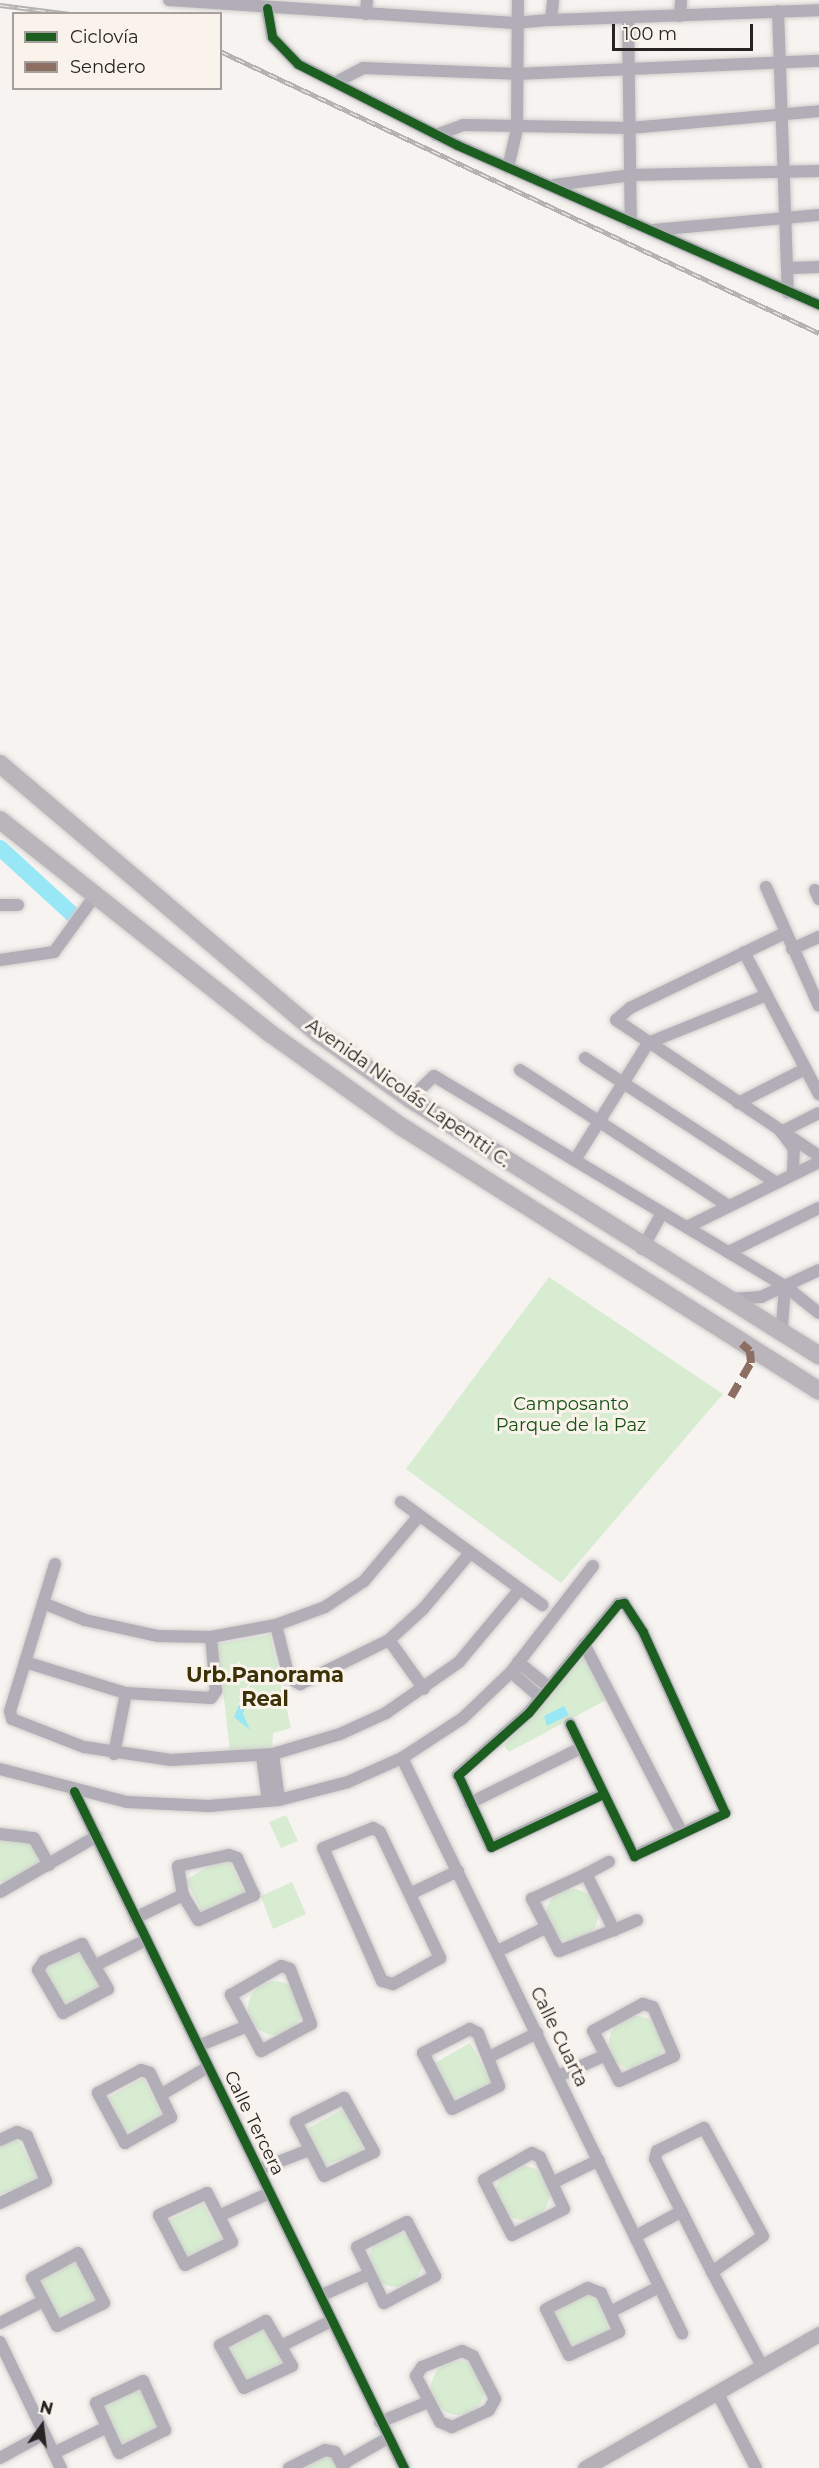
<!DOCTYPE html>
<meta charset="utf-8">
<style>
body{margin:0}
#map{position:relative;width:819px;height:2468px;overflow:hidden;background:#f6f3f0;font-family:Montserrat,sans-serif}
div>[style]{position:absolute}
.green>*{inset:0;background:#d7ecd1}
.round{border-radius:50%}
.water>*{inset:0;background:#98e7f6}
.river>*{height:16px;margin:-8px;padding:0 8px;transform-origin:8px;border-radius:8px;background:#98e7f6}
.roads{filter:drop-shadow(0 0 2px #d0cecc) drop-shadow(0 0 2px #d0cecc)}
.minor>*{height:12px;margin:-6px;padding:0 6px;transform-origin:6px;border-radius:6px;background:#b1aeb7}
.major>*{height:15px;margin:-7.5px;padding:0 7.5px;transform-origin:7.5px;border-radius:7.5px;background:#b4b0b8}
.highway>*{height:18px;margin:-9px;padding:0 9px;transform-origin:9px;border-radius:9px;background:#bab5bb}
.rail>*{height:5px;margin-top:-2.5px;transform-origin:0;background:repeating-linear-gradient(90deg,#faf3ec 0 9px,#b5b2b4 0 18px);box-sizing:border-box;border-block:2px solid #b5b2b4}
.quiet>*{height:8px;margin-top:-4px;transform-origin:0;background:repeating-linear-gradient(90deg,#8d6e63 0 15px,transparent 0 23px)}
.cycleway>*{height:9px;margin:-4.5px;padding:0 4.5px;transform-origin:4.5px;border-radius:4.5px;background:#1b5e20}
span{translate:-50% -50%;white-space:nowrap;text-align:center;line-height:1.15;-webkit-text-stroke:6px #faf3ec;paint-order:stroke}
.street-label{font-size:18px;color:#262422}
.park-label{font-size:18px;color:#175112}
.quarter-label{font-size:21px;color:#3c3106;font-weight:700}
.legend{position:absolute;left:12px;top:12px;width:210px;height:78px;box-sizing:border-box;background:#faf3ec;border:2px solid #a5a09b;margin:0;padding:8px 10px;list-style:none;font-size:18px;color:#262422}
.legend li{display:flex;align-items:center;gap:12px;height:30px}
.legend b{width:30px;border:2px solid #a5a09b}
.north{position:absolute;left:12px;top:2396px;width:60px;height:60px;-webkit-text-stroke:4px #faf3ec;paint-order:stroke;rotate:14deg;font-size:16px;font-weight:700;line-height:24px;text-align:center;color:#262422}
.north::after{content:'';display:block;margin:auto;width:21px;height:27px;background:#262422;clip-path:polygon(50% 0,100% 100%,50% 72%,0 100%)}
.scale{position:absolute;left:612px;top:24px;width:141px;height:27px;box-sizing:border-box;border:3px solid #262422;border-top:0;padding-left:8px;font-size:18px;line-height:21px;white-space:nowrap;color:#262422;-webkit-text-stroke:4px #faf3ec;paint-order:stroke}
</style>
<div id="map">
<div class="green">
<div style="clip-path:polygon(549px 1277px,723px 1394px,561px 1583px,406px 1469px)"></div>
<div style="clip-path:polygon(270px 1635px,291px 1728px,273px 1733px,272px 1747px,230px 1752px,218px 1644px)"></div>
<div style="clip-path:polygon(585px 1656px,608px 1699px,509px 1752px,504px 1745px)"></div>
<div style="clip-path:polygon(286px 1815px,298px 1841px,281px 1848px,269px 1822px)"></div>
<div style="clip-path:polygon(15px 1828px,26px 1829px,42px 1861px,9px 1884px,0 1881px,0 1835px)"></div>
<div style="clip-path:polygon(218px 1860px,229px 1861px,245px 1893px,204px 1915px,186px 1880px)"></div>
<div style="clip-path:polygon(292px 1882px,306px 1914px,273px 1929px,261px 1896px)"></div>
<div class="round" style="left:546px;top:1889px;width:52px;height:52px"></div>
<div style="clip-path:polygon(81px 1949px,101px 1988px,62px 2005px,44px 1970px)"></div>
<div class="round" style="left:248px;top:1981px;width:54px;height:54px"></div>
<div class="round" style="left:609px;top:2016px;width:54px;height:54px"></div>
<div style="clip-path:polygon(470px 2043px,491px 2081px,488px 2088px,451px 2099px,433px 2064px)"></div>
<div style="clip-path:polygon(143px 2078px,163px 2116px,124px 2133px,106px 2099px)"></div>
<div style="clip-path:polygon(343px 2109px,363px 2147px,360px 2154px,324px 2165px,305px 2130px)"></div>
<div style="clip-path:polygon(17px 2138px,38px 2176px,35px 2183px,0 2194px,0 2144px)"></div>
<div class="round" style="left:496px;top:2166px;width:54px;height:54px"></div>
<div style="clip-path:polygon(203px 2204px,223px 2242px,184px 2259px,168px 2221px)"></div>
<div class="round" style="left:369px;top:2233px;width:54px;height:54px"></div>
<div style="clip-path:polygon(76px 2260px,97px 2298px,94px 2305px,58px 2316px,40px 2281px)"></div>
<div style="clip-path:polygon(584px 2294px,595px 2295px,610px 2331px,571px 2349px,552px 2314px)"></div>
<div style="clip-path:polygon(266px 2328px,287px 2362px,247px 2383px,229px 2349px)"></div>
<div class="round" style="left:431px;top:2361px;width:54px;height:54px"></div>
<div style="clip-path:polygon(139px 2388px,160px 2427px,120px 2444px,102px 2409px)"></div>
<div style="clip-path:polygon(327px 2451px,340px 2468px,293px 2468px)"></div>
</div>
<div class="water">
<div style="clip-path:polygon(242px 1698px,247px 1702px,243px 1714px,250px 1730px,234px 1717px)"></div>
<div style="clip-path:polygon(564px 1706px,569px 1715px,547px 1726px,544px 1716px)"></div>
</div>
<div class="river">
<div style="left:0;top:848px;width:99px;rotate:42.5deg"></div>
</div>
<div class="roads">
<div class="minor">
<div style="left:169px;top:0;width:346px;rotate:3.8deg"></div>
<div style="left:514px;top:23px;width:37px;rotate:-5deg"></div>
<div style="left:551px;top:20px;width:20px;rotate:-84deg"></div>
<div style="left:267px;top:8px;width:29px;rotate:80deg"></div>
<div style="left:272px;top:37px;width:37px;rotate:46deg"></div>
<div style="left:298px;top:64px;width:178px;rotate:27deg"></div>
<div style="left:457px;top:145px;width:396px;rotate:23.8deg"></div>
<div style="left:778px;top:11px;width:282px;rotate:88deg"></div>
<div style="left:366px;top:14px;width:14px;rotate:-86deg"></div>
<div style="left:680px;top:16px;width:16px;rotate:-86deg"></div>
<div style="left:551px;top:20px;width:268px;rotate:-2.1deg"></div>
<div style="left:628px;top:20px;width:203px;rotate:89.2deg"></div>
<div style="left:336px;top:82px;width:30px;rotate:-27deg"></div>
<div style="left:363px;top:68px;width:153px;rotate:2.2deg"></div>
<div style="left:516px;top:74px;width:303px;rotate:-2.5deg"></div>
<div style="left:436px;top:135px;width:29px;rotate:-20deg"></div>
<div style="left:463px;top:125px;width:167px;rotate:1deg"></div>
<div style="left:630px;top:128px;width:190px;rotate:-5.1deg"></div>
<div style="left:508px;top:168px;width:39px;rotate:-77deg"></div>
<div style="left:517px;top:130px;width:130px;rotate:-89.6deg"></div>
<div style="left:554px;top:185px;width:78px;rotate:-7.4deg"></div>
<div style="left:631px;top:175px;width:188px;rotate:-1.2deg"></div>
<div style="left:653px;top:230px;width:167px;rotate:-5.2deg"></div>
<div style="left:791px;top:268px;width:28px;rotate:-2deg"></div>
<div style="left:766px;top:887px;width:130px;rotate:66deg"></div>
<div style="left:815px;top:890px;width:10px;rotate:66deg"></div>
<div style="left:0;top:905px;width:18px"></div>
<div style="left:785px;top:933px;width:172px;rotate:154.2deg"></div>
<div style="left:630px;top:1008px;width:18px;rotate:139deg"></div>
<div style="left:616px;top:1020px;width:244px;rotate:33.8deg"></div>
<div style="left:792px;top:949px;width:30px;rotate:-24deg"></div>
<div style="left:744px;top:952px;width:161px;rotate:62.2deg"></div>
<div style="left:0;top:960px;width:55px;rotate:-8.4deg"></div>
<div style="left:54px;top:952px;width:68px;rotate:-54deg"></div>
<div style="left:585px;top:1058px;width:227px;rotate:33.1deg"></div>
<div style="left:520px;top:1070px;width:247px;rotate:33.1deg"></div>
<div style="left:410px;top:1099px;width:33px;rotate:-44deg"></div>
<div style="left:434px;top:1076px;width:409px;rotate:30.9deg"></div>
<div style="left:785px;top:1286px;width:43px;rotate:38.5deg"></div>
<div style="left:738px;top:1103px;width:75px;rotate:-26.9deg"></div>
<div style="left:575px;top:1160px;width:138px;rotate:-58deg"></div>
<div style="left:648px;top:1043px;width:128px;rotate:-22deg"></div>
<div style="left:793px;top:1172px;width:23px;rotate:-88deg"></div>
<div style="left:794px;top:1149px;width:21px;rotate:-127deg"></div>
<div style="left:781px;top:1132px;width:42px;rotate:-26.6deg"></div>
<div style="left:687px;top:1227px;width:147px;rotate:-26.2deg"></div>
<div style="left:642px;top:1249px;width:41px;rotate:-60.9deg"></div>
<div style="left:729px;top:1252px;width:100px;rotate:-26.1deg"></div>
<div style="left:785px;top:1286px;width:40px;rotate:94.3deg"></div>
<div style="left:782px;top:1326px;width:13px;rotate:61deg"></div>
<div style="left:732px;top:1299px;width:29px;rotate:-4deg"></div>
<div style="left:761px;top:1297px;width:64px;rotate:-25deg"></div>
<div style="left:401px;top:1502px;width:175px;rotate:36.1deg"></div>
<div style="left:55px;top:1564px;width:154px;rotate:107deg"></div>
<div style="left:10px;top:1711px;width:8px;rotate:76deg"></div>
<div style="left:12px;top:1719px;width:77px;rotate:21.3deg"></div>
<div style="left:84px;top:1747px;width:88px;rotate:8.5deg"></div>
<div style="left:171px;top:1760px;width:102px;rotate:-3.4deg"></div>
<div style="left:273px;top:1754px;width:70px;rotate:-16.6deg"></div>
<div style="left:340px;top:1734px;width:51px;rotate:-24.5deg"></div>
<div style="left:386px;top:1713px;width:89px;rotate:-34.9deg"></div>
<div style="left:459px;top:1662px;width:95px;rotate:-50.1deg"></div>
<div style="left:43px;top:1603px;width:45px;rotate:22deg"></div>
<div style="left:85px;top:1620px;width:75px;rotate:12.4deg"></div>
<div style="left:158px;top:1636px;width:53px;rotate:1.1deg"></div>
<div style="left:211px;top:1637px;width:66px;rotate:-10.5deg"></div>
<div style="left:276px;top:1625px;width:52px;rotate:-20.2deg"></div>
<div style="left:325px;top:1607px;width:47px;rotate:-33.7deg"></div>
<div style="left:364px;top:1581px;width:85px;rotate:-49.8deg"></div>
<div style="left:276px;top:1625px;width:55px;rotate:76.2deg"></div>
<div style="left:289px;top:1678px;width:13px;rotate:29deg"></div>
<div style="left:300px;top:1684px;width:99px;rotate:-26.3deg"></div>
<div style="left:389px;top:1640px;width:46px;rotate:-42.4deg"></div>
<div style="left:423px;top:1609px;width:73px;rotate:-50deg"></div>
<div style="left:389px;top:1640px;width:60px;rotate:54.5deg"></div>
<div style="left:584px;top:1644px;width:213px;rotate:62.6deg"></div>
<div style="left:25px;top:1662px;width:106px;rotate:17.1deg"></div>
<div style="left:126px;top:1693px;width:85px;rotate:3.4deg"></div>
<div style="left:211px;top:1698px;width:9px;rotate:-54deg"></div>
<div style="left:216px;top:1691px;width:54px;rotate:-95.3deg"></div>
<div style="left:518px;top:1662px;width:38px;rotate:39deg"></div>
<div style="left:511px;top:1672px;width:38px;rotate:41deg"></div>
<div style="left:570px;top:1724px;width:147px;rotate:64.1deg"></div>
<div style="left:634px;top:1856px;width:101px;rotate:-25.3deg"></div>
<div style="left:725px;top:1813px;width:199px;rotate:-114.4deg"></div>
<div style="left:643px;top:1632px;width:35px;rotate:-123deg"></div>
<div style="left:624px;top:1603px;width:6px;rotate:171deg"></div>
<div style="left:618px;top:1604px;width:141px;rotate:129.5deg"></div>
<div style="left:528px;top:1713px;width:94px;rotate:138.5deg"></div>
<div style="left:458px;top:1775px;width:79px;rotate:65.4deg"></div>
<div style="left:491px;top:1847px;width:124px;rotate:-25.3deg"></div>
<div style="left:114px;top:1754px;width:62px;rotate:-78.9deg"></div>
<div style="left:273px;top:1754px;width:46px;rotate:82.6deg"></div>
<div style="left:262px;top:1756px;width:45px;rotate:82.4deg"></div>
<div style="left:402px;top:1758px;width:640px;rotate:64.04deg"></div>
<div style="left:0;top:1769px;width:131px;rotate:14.6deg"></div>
<div style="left:127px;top:1802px;width:82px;rotate:2.8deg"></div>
<div style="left:209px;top:1806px;width:70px;rotate:-4.9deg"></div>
<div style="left:279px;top:1800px;width:71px;rotate:-14.6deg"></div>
<div style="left:348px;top:1782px;width:59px;rotate:-24deg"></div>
<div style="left:402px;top:1758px;width:73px;rotate:-33.3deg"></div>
<div style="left:463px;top:1718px;width:66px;rotate:-43.8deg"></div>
<div style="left:511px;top:1672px;width:134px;rotate:-52.3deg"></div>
<div style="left:74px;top:1791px;width:753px;rotate:64.01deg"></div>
<div style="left:470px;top:1803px;width:124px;rotate:-26.4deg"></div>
<div style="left:373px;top:1828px;width:8px;rotate:30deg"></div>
<div style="left:380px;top:1832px;width:140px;rotate:64.5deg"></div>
<div style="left:440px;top:1958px;width:54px;rotate:151deg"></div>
<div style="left:393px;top:1984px;width:11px;rotate:-165deg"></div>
<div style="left:382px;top:1981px;width:145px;rotate:-113.9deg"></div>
<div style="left:323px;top:1848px;width:54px;rotate:-21.8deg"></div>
<div style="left:0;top:1834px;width:34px;rotate:7deg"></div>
<div style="left:34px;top:1838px;width:31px;rotate:61deg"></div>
<div style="left:229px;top:1855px;width:9px;rotate:21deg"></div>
<div style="left:237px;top:1858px;width:41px;rotate:65.3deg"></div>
<div style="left:254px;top:1895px;width:61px;rotate:155.9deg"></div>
<div style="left:198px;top:1920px;width:29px;rotate:-121deg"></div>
<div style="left:183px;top:1895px;width:29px;rotate:-100deg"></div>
<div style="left:178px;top:1866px;width:52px;rotate:-12.2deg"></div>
<div style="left:586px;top:1874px;width:63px;rotate:63.4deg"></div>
<div style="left:614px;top:1930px;width:59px;rotate:159.1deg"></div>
<div style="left:559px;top:1951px;width:59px;rotate:-117.4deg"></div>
<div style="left:532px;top:1899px;width:60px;rotate:-24.8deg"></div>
<div style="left:586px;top:1874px;width:26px;rotate:-28deg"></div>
<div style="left:0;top:1892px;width:112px;rotate:-30deg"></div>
<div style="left:412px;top:1893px;width:51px;rotate:-25.6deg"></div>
<div style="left:135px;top:1918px;width:53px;rotate:-25.6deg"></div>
<div style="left:614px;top:1930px;width:25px;rotate:-23deg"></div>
<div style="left:82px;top:1944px;width:52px;rotate:60deg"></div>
<div style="left:108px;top:1989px;width:51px;rotate:151.9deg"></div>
<div style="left:63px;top:2013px;width:50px;rotate:-120.2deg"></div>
<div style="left:38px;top:1970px;width:11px;rotate:-56deg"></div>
<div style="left:44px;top:1961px;width:42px;rotate:-24.1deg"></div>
<div style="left:498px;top:1951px;width:50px;rotate:-26.1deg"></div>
<div style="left:98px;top:1964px;width:54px;rotate:-26.6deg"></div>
<div style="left:281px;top:1966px;width:9px;rotate:18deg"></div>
<div style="left:290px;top:1969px;width:59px;rotate:69.1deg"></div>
<div style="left:311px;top:2024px;width:57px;rotate:151.6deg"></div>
<div style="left:261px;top:2051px;width:64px;rotate:-118.2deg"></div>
<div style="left:231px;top:1995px;width:58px;rotate:-30.1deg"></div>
<div style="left:643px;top:2004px;width:10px;rotate:17deg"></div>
<div style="left:653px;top:2007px;width:53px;rotate:66.8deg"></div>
<div style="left:674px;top:2056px;width:60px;rotate:155.6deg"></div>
<div style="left:619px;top:2081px;width:56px;rotate:-117.5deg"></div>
<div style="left:593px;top:2031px;width:57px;rotate:-28.4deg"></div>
<div style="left:470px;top:2029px;width:9px;rotate:27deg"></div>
<div style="left:478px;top:2033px;width:57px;rotate:68.4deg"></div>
<div style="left:499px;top:2086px;width:52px;rotate:153.9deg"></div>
<div style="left:452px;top:2109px;width:63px;rotate:-117.4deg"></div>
<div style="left:423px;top:2053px;width:53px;rotate:-27.1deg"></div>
<div style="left:198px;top:2046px;width:51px;rotate:-22deg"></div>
<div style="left:489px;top:2057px;width:54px;rotate:-26.6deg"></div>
<div style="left:141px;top:2070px;width:9px;rotate:18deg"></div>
<div style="left:150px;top:2073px;width:49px;rotate:64.5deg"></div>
<div style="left:171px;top:2117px;width:53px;rotate:150.5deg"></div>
<div style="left:125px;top:2143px;width:57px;rotate:-118.4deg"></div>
<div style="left:98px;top:2093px;width:49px;rotate:-28.1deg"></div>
<div style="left:558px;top:2076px;width:50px;rotate:-23.5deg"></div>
<div style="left:162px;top:2094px;width:53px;rotate:-30.4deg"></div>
<div style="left:344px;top:2098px;width:62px;rotate:60.9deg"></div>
<div style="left:374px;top:2152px;width:55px;rotate:154.4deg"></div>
<div style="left:324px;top:2176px;width:61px;rotate:-117.4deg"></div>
<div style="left:296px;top:2122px;width:54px;rotate:-26.6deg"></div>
<div style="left:0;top:2140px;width:19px;rotate:-25deg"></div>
<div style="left:17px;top:2132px;width:11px;rotate:22deg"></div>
<div style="left:27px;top:2136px;width:49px;rotate:67.1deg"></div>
<div style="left:46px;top:2181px;width:51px;rotate:154.4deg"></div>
<div style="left:532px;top:2153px;width:9px;rotate:27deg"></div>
<div style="left:540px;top:2157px;width:57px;rotate:65.2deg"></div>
<div style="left:564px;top:2209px;width:58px;rotate:153.4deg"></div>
<div style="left:512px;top:2235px;width:62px;rotate:-117deg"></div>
<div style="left:484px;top:2180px;width:55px;rotate:-29.4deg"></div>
<div style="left:260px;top:2169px;width:53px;rotate:-21.2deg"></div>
<div style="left:552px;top:2183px;width:52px;rotate:-26.1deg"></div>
<div style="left:207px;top:2193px;width:55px;rotate:63deg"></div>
<div style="left:232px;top:2242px;width:52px;rotate:153.9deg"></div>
<div style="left:185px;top:2265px;width:56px;rotate:-117.5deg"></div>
<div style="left:159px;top:2215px;width:53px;rotate:-24.6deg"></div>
<div style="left:221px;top:2215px;width:53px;rotate:-24.6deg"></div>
<div style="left:407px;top:2222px;width:61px;rotate:62.6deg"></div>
<div style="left:435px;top:2276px;width:58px;rotate:152.1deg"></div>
<div style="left:384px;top:2303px;width:62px;rotate:-115.7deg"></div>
<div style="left:357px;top:2247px;width:56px;rotate:-26.6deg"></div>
<div style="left:636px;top:2236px;width:52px;rotate:-28.5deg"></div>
<div style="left:78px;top:2253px;width:56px;rotate:62.5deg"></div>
<div style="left:104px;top:2303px;width:52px;rotate:153.9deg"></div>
<div style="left:57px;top:2326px;width:54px;rotate:-117.5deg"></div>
<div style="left:32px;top:2278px;width:52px;rotate:-28.5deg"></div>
<div style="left:712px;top:2272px;width:62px;rotate:-35.2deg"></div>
<div style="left:763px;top:2236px;width:123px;rotate:-118.6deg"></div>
<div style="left:704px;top:2128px;width:52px;rotate:153.9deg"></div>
<div style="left:657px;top:2151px;width:8px;rotate:104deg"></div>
<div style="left:655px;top:2159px;width:127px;rotate:63.2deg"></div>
<div style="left:712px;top:2272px;width:109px;rotate:62deg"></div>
<div style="left:588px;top:2288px;width:14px;rotate:21deg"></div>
<div style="left:601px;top:2293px;width:43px;rotate:65.2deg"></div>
<div style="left:619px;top:2332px;width:55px;rotate:155.3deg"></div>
<div style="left:569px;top:2355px;width:51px;rotate:-116.6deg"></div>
<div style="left:546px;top:2309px;width:47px;rotate:-26.6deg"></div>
<div style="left:320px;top:2296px;width:51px;rotate:-24.1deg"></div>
<div style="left:612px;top:2311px;width:53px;rotate:-27.1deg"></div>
<div style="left:266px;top:2321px;width:52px;rotate:60deg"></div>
<div style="left:292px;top:2366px;width:53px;rotate:155.4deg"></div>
<div style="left:244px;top:2388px;width:49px;rotate:-119.2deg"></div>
<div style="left:220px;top:2345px;width:52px;rotate:-27.6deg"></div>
<div style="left:0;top:2323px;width:46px;rotate:-27.1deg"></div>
<div style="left:0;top:2342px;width:140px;rotate:64.2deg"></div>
<div style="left:283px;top:2345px;width:54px;rotate:-26.6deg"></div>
<div style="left:462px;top:2351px;width:12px;rotate:24deg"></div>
<div style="left:473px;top:2356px;width:48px;rotate:62.9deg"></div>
<div style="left:495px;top:2399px;width:13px;rotate:119deg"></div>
<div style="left:489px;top:2410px;width:41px;rotate:155.3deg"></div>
<div style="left:452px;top:2427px;width:13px;rotate:-157deg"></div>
<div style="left:440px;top:2422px;width:52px;rotate:-117.6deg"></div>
<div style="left:416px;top:2376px;width:11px;rotate:-56deg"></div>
<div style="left:422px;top:2367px;width:43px;rotate:-21.8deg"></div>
<div style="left:143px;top:2381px;width:54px;rotate:65.8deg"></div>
<div style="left:165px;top:2430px;width:51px;rotate:153.4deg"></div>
<div style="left:119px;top:2453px;width:55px;rotate:-114.7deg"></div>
<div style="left:96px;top:2403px;width:52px;rotate:-25.1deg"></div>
<div style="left:718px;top:2394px;width:83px;rotate:62.8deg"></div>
<div style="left:380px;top:2422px;width:52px;rotate:-22.6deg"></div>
<div style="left:54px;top:2453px;width:57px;rotate:-26.1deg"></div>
<div style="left:0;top:2458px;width:50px;rotate:-28.6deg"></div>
<div style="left:342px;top:2464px;width:53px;rotate:-29.5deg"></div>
<div style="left:289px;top:2468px;width:40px;rotate:-26.6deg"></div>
<div style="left:325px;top:2450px;width:10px;rotate:11deg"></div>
<div style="left:335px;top:2452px;width:18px;rotate:61deg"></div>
</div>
<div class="major">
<div style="left:585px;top:2468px;width:270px;rotate:-29.8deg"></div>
</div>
<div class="highway">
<div style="left:0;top:764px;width:419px;rotate:40.3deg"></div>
<div style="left:320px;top:1035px;width:110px;rotate:35.4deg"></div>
<div style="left:410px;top:1099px;width:483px;rotate:32.1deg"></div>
<div style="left:0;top:820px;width:345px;rotate:38.3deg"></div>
<div style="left:271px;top:1034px;width:161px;rotate:35.4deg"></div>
<div style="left:402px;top:1127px;width:494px;rotate:32.3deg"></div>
</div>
</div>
<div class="rail">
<div style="left:0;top:5px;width:71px;rotate:7.3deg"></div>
<div style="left:220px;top:51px;width:662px;rotate:25.21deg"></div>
</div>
<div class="quiet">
<div style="left:731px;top:1397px;width:39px;rotate:-60deg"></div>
<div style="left:751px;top:1363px;width:12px;rotate:-95deg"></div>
<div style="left:750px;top:1351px;width:11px;rotate:-139deg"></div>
</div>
<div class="cycleway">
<div style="left:267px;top:8px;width:29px;rotate:80deg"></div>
<div style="left:272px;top:37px;width:37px;rotate:46deg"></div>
<div style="left:298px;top:64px;width:178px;rotate:27deg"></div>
<div style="left:457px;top:145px;width:396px;rotate:23.8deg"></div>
<div style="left:570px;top:1724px;width:147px;rotate:64.1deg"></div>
<div style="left:634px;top:1856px;width:101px;rotate:-25.3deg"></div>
<div style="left:725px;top:1813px;width:199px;rotate:-114.4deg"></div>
<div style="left:643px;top:1632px;width:35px;rotate:-123deg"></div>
<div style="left:624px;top:1603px;width:6px;rotate:171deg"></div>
<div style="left:618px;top:1604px;width:141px;rotate:129.5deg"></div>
<div style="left:528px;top:1713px;width:94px;rotate:138.5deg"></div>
<div style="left:458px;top:1775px;width:79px;rotate:65.4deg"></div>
<div style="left:491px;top:1847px;width:124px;rotate:-25.3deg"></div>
<div style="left:74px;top:1791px;width:753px;rotate:64.01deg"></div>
</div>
<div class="street-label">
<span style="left:408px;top:1093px;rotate:35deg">Avenida Nicolás Lapentti C.</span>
<span style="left:559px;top:2037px;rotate:64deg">Calle Cuarta</span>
<span style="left:254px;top:2123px;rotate:64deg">Calle Tercera</span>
</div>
<div class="park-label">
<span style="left:571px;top:1415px">Camposanto<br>Parque de la Paz</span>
</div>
<div class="quarter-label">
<span style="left:265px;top:1687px">Urb.Panorama<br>Real</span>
</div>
<ul class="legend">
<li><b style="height:8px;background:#1b5e20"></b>Ciclovía</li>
<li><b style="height:8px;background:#8d6e63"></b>Sendero</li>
</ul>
<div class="north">N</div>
<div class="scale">100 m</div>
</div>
